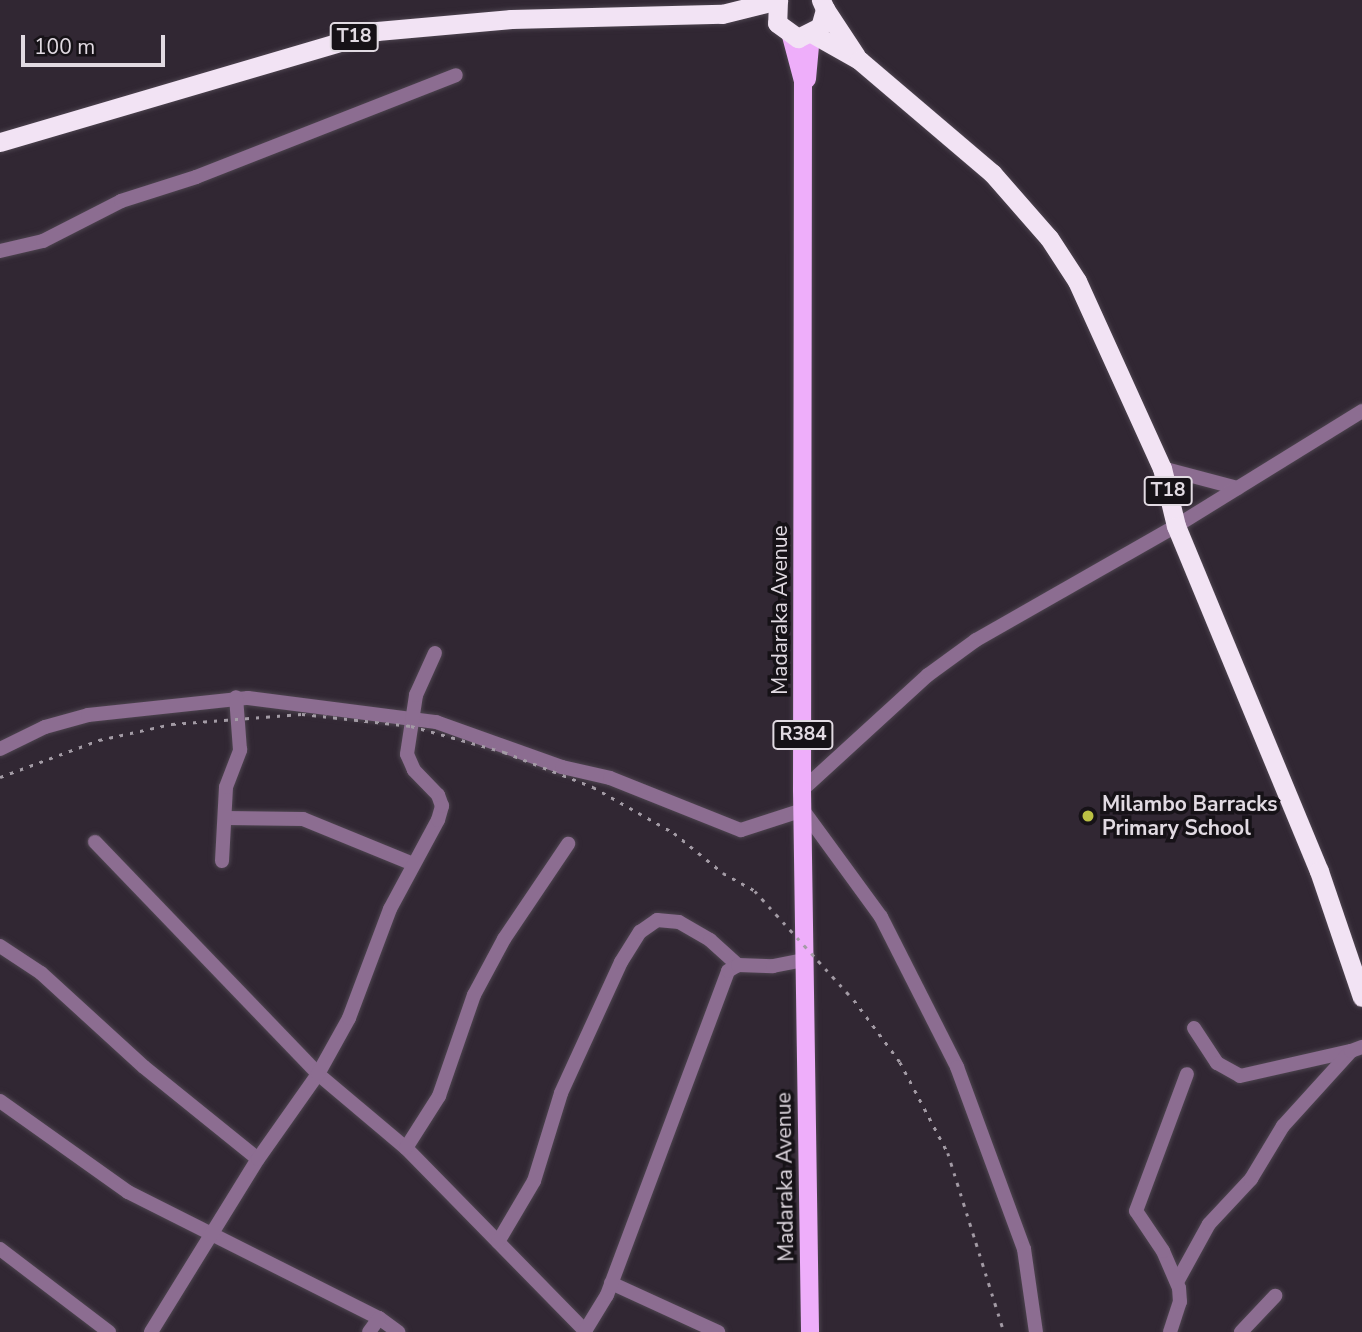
<!DOCTYPE html>
<style>
body{margin:0}
#map{position:relative;width:1362px;height:1332px;overflow:hidden;background:#312733;font-family:"Nunito Sans",sans-serif}
div>[style]{position:absolute}
.roads{filter:drop-shadow(0 0 2px #4d444f) drop-shadow(0 0 2px #4d444f)}
.minor>*{height:14px;margin:-7px;padding:0 7px;transform-origin:7px;border-radius:7px;background:#8c6d91}
.major>*{height:18px;margin:-9px;padding:0 9px;transform-origin:9px;border-radius:9px;background:#eeaefa}
.highway>*{height:19px;margin:-9.5px;padding:0 9.5px;transform-origin:9.5px;border-radius:9.5px;background:#f2e3f4}
.rail>*{height:2.5px;margin-top:-1.25px;transform-origin:0;background:repeating-linear-gradient(90deg,#a39ba5 0 3.5px,transparent 0 10.5px)}
.dots>*{width:19px;height:19px;translate:-50% -50%;box-sizing:border-box;border:4px solid #161217;border-radius:50%}
span{translate:-50% -50%;white-space:nowrap;text-align:center;line-height:1.15;-webkit-text-stroke:7px #161217;paint-order:stroke}
.shield-label span{padding:2px 5px;background:#161217;border:2px solid;border-radius:5px;-webkit-text-stroke-width:0}
.shield-label{font-size:19px;color:#e1dae2;font-weight:700}
.street-label{font-size:21px;color:#e1dae2}
.poi-label{font-size:21px;color:#e1dae2;font-weight:700}
.left{translate:0 -50%;text-align:left}
.scale{position:absolute;left:21px;top:35px;width:144px;height:32px;box-sizing:border-box;border:4px solid #e1dae2;border-top:0;padding-left:9px;font-size:21px;line-height:24px;white-space:nowrap;color:#e1dae2;-webkit-text-stroke:5px #161217;paint-order:stroke}
</style>
<div id="map">
<div class="roads">
<div class="minor">
<div style="left:0;top:251px;width:44px;rotate:-13.1deg"></div>
<div style="left:43px;top:241px;width:88px;rotate:-27.1deg"></div>
<div style="left:121px;top:201px;width:79px;rotate:-17.7deg"></div>
<div style="left:196px;top:177px;width:279px;rotate:-21.4deg"></div>
<div style="left:1162px;top:468px;width:78px;rotate:14.9deg"></div>
<div style="left:0;top:749px;width:50px;rotate:-26.1deg"></div>
<div style="left:45px;top:727px;width:45px;rotate:-15.6deg"></div>
<div style="left:88px;top:715px;width:161px;rotate:-6.1deg"></div>
<div style="left:248px;top:698px;width:190px;rotate:7.3deg"></div>
<div style="left:436px;top:722px;width:134px;rotate:19.7deg"></div>
<div style="left:562px;top:767px;width:49px;rotate:12.9deg"></div>
<div style="left:610px;top:778px;width:141px;rotate:21.7deg"></div>
<div style="left:741px;top:830px;width:65px;rotate:-17.9deg"></div>
<div style="left:803px;top:810px;width:132px;rotate:53.9deg"></div>
<div style="left:881px;top:917px;width:168px;rotate:63.1deg"></div>
<div style="left:957px;top:1067px;width:194px;rotate:69.8deg"></div>
<div style="left:1024px;top:1249px;width:84px;rotate:81.8deg"></div>
<div style="left:802px;top:790px;width:171px;rotate:-42.4deg"></div>
<div style="left:928px;top:675px;width:59px;rotate:-36.1deg"></div>
<div style="left:976px;top:640px;width:230px;rotate:-29.7deg"></div>
<div style="left:1176px;top:526px;width:219px;rotate:-31.7deg"></div>
<div style="left:226px;top:818px;width:77px;rotate:0.7deg"></div>
<div style="left:303px;top:819px;width:119px;rotate:22.2deg"></div>
<div style="left:95px;top:842px;width:322px;rotate:46.1deg"></div>
<div style="left:318px;top:1074px;width:115px;rotate:40.1deg"></div>
<div style="left:406px;top:1148px;width:257px;rotate:45.6deg"></div>
<div style="left:222px;top:861px;width:74px;rotate:-86.9deg"></div>
<div style="left:226px;top:787px;width:40px;rotate:-69deg"></div>
<div style="left:240px;top:750px;width:53px;rotate:-94.3deg"></div>
<div style="left:0;top:946px;width:49px;rotate:33.4deg"></div>
<div style="left:41px;top:973px;width:139px;rotate:42.4deg"></div>
<div style="left:144px;top:1067px;width:146px;rotate:38.9deg"></div>
<div style="left:1194px;top:1028px;width:42px;rotate:56.7deg"></div>
<div style="left:1217px;top:1063px;width:26px;rotate:29deg"></div>
<div style="left:1240px;top:1076px;width:114px;rotate:-12.7deg"></div>
<div style="left:0;top:1101px;width:157px;rotate:35.4deg"></div>
<div style="left:128px;top:1192px;width:281px;rotate:26.7deg"></div>
<div style="left:379px;top:1318px;width:24px;rotate:36deg"></div>
<div style="left:406px;top:1148px;width:62px;rotate:-57.6deg"></div>
<div style="left:439px;top:1096px;width:107px;rotate:-70.9deg"></div>
<div style="left:474px;top:995px;width:64px;rotate:-61.8deg"></div>
<div style="left:504px;top:939px;width:115px;rotate:-56deg"></div>
<div style="left:498px;top:1242px;width:71px;rotate:-59.5deg"></div>
<div style="left:534px;top:1181px;width:92px;rotate:-72.9deg"></div>
<div style="left:561px;top:1093px;width:144px;rotate:-65.4deg"></div>
<div style="left:621px;top:962px;width:36px;rotate:-58deg"></div>
<div style="left:640px;top:932px;width:21px;rotate:-35deg"></div>
<div style="left:657px;top:920px;width:22px;rotate:5deg"></div>
<div style="left:679px;top:922px;width:36px;rotate:30deg"></div>
<div style="left:710px;top:940px;width:38px;rotate:42deg"></div>
<div style="left:0;top:1249px;width:137px;rotate:37.3deg"></div>
<div style="left:1177px;top:1282px;width:66px;rotate:-61.1deg"></div>
<div style="left:1209px;top:1224px;width:62px;rotate:-47deg"></div>
<div style="left:1251px;top:1179px;width:62px;rotate:-58.9deg"></div>
<div style="left:1283px;top:1126px;width:101px;rotate:-47.8deg"></div>
<div style="left:1351px;top:1051px;width:12px;rotate:-20deg"></div>
<div style="left:611px;top:1283px;width:118px;rotate:24.6deg"></div>
<div style="left:585px;top:1331px;width:42px;rotate:-58.6deg"></div>
<div style="left:607px;top:1295px;width:346px;rotate:-69.5deg"></div>
<div style="left:728px;top:971px;width:12px;rotate:-31deg"></div>
<div style="left:738px;top:965px;width:35px;rotate:2deg"></div>
<div style="left:773px;top:966px;width:32px;rotate:-11deg"></div>
<div style="left:151px;top:1332px;width:203px;rotate:-58.3deg"></div>
<div style="left:258px;top:1159px;width:104px;rotate:-54.8deg"></div>
<div style="left:318px;top:1074px;width:64px;rotate:-61deg"></div>
<div style="left:349px;top:1018px;width:116px;rotate:-69.4deg"></div>
<div style="left:390px;top:909px;width:101px;rotate:-61.7deg"></div>
<div style="left:438px;top:820px;width:15px;rotate:-74deg"></div>
<div style="left:442px;top:806px;width:12px;rotate:-110deg"></div>
<div style="left:438px;top:795px;width:35px;rotate:-134deg"></div>
<div style="left:414px;top:770px;width:17px;rotate:-114deg"></div>
<div style="left:407px;top:754px;width:60px;rotate:-81.3deg"></div>
<div style="left:416px;top:695px;width:46px;rotate:-65.7deg"></div>
<div style="left:369px;top:1332px;width:17px;rotate:-54deg"></div>
<div style="left:1170px;top:1332px;width:32px;rotate:-72deg"></div>
<div style="left:1180px;top:1302px;width:14px;rotate:-94deg"></div>
<div style="left:1179px;top:1288px;width:40px;rotate:-113.4deg"></div>
<div style="left:1163px;top:1251px;width:48px;rotate:-124deg"></div>
<div style="left:1136px;top:1211px;width:146px;rotate:-69.6deg"></div>
<div style="left:1241px;top:1332px;width:50px;rotate:-46.6deg"></div>
</div>
<div class="major">
<div style="left:791px;top:36px;width:47px;rotate:75.1deg"></div>
<div style="left:803px;top:81px;width:709px;rotate:90.08deg"></div>
<div style="left:802px;top:790px;width:542px;rotate:89.15deg"></div>
<div style="left:807px;top:79px;width:44px;rotate:-84.8deg"></div>
</div>
<div class="highway">
<div style="left:778px;top:0;width:23px;rotate:92deg"></div>
<div style="left:777px;top:23px;width:26px;rotate:36deg"></div>
<div style="left:798px;top:38px;width:25px;rotate:-27deg"></div>
<div style="left:820px;top:27px;width:19px;rotate:-74deg"></div>
<div style="left:825px;top:9px;width:10px;rotate:-114deg"></div>
<div style="left:825px;top:9px;width:56px;rotate:56.6deg"></div>
<div style="left:813px;top:34px;width:53px;rotate:29.5deg"></div>
<div style="left:859px;top:60px;width:175px;rotate:40.4deg"></div>
<div style="left:992px;top:173px;width:86px;rotate:48.8deg"></div>
<div style="left:1049px;top:238px;width:51px;rotate:56.9deg"></div>
<div style="left:1077px;top:281px;width:205px;rotate:65.6deg"></div>
<div style="left:1162px;top:468px;width:60px;rotate:76.4deg"></div>
<div style="left:1176px;top:526px;width:373px;rotate:67.5deg"></div>
<div style="left:1319px;top:871px;width:133px;rotate:71.2deg"></div>
<div style="left:0;top:142px;width:393px;rotate:-16.4deg"></div>
<div style="left:377px;top:31px;width:135px;rotate:-5.1deg"></div>
<div style="left:511px;top:19px;width:211px;rotate:-1.4deg"></div>
<div style="left:722px;top:14px;width:58px;rotate:-14deg"></div>
</div>
</div>
<div class="rail">
<div style="left:0;top:777px;width:106px;rotate:-20.5deg"></div>
<div style="left:99px;top:740px;width:75px;rotate:-12.4deg"></div>
<div style="left:172px;top:724px;width:130px;rotate:-4.4deg"></div>
<div style="left:302px;top:714px;width:110px;rotate:6.3deg"></div>
<div style="left:411px;top:726px;width:97px;rotate:15.6deg"></div>
<div style="left:504px;top:752px;width:96px;rotate:21.5deg"></div>
<div style="left:593px;top:787px;width:93px;rotate:29.6deg"></div>
<div style="left:674px;top:833px;width:63px;rotate:39.2deg"></div>
<div style="left:723px;top:873px;width:37px;rotate:29deg"></div>
<div style="left:755px;top:891px;width:147px;rotate:47.8deg"></div>
<div style="left:854px;top:1000px;width:77px;rotate:53.4deg"></div>
<div style="left:900px;top:1062px;width:103px;rotate:62.2deg"></div>
<div style="left:948px;top:1153px;width:188px;rotate:72.6deg"></div>
</div>
<div class="dots">
<div style="left:1088px;top:816px;background:#bbc044"></div>
</div>
<div class="shield-label">
<span style="left:354px;top:37px">T18</span>
<span style="left:1168px;top:491px">T18</span>
<span style="left:803px;top:735px">R384</span>
</div>
<div class="street-label">
<span style="left:780px;top:610px;rotate:-90deg">Madaraka Avenue</span>
<span style="left:785px;top:1177px;rotate:-91deg">Madaraka Avenue</span>
</div>
<div class="poi-label">
<span class="left" style="left:1102px;top:816px">Milambo Barracks<br>Primary School</span>
</div>
<div class="scale">100 m</div>
</div>
